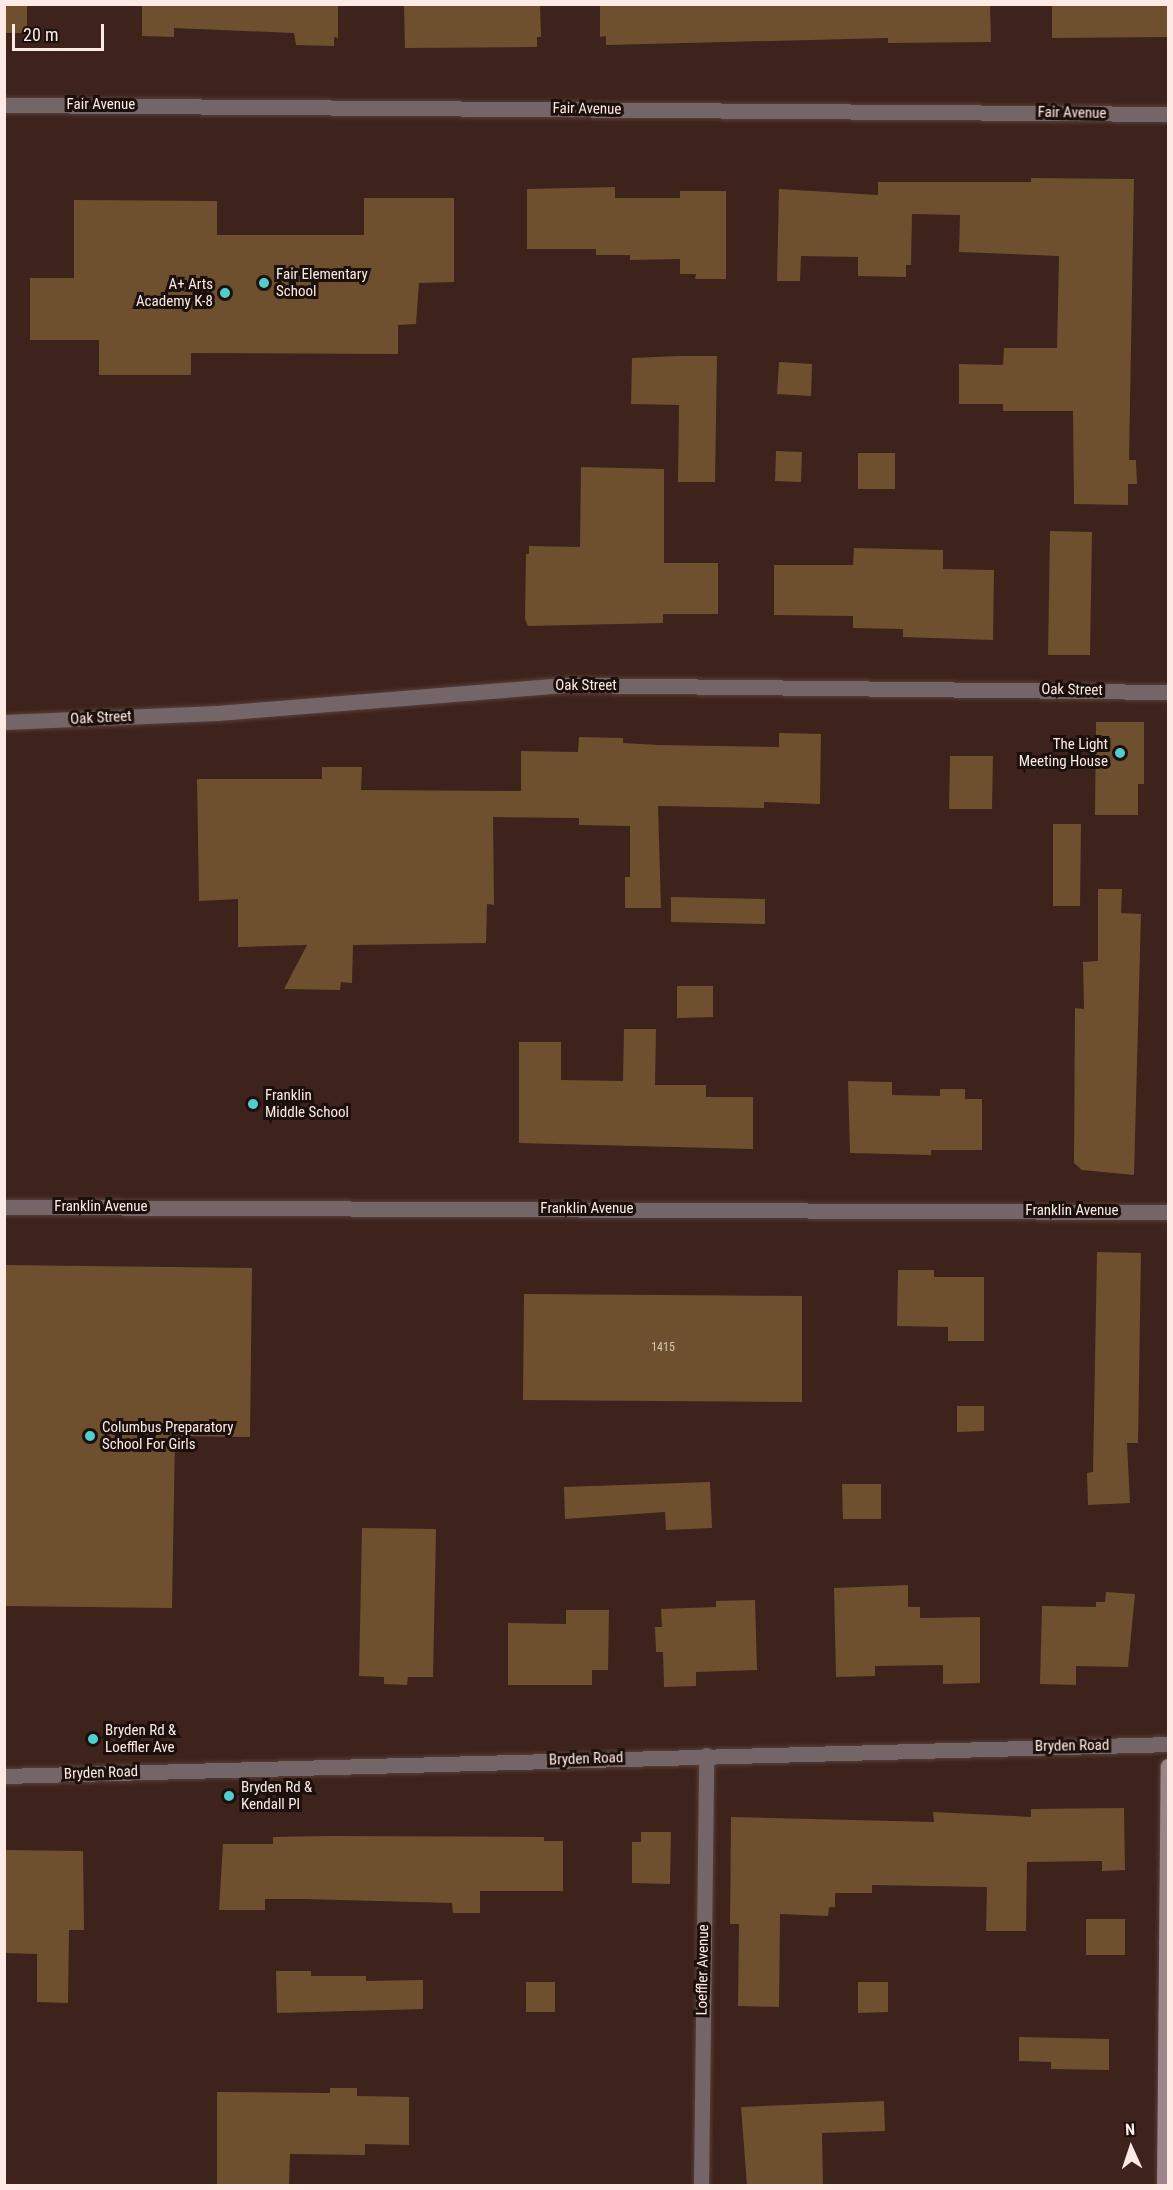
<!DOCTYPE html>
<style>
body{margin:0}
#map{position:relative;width:1173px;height:2190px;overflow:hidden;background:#3d231c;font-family:"Roboto Condensed",sans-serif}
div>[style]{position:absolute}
.building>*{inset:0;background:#6e502f}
.roads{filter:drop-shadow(0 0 2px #583f38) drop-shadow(0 0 2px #583f38)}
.street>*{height:15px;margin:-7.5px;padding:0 7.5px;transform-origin:7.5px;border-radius:7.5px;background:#746569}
.secondary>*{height:15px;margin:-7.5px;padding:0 7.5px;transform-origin:7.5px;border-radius:7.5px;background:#9d868b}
.dots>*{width:16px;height:16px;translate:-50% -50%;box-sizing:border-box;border:3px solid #1c100d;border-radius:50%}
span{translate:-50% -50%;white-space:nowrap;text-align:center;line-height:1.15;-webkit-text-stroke:6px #1c100d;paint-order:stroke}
.number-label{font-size:12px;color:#d9c4b8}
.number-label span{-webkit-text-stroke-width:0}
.street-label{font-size:15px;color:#fdeae5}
.poi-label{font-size:15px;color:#fdeae5}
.left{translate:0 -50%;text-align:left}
.right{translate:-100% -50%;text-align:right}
.frame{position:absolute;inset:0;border:6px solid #fdeae5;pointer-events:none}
.north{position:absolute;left:1101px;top:2118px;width:60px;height:60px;-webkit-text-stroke:4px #1c100d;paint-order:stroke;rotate:357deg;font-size:16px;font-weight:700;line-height:24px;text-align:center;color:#fdeae5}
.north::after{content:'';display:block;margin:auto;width:21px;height:27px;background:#fdeae5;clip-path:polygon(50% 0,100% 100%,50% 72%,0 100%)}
.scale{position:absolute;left:12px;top:24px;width:92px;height:27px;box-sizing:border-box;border:3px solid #fdeae5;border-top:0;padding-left:8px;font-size:18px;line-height:21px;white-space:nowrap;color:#fdeae5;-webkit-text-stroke:4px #1c100d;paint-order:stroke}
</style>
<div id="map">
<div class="building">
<div style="clip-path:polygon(4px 4px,27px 4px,27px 33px,4px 33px)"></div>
<div style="clip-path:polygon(142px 4px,338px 4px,338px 38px,334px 37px,334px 46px,296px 45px,294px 33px,174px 28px,174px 37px,142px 36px)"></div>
<div style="clip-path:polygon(404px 4px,540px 4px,541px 37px,537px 37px,537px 47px,405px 48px)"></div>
<div style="clip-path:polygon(600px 4px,990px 4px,991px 42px,888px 43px,888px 38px,606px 45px,606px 36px,600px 37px)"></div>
<div style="clip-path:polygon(1052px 4px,1168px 4px,1168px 37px,1052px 38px)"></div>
<div style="clip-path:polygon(1031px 178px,1134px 179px,1129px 460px,1136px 460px,1137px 484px,1128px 484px,1128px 505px,1074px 504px,1073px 411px,1003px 411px,1003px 404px,959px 404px,959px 364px,1003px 365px,1004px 348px,1057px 348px,1059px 256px,959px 252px,960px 215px,912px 214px,911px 265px,906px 265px,906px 277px,858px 276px,858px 257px,801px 256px,800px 281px,777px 281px,779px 189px,878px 195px,878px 182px,1031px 182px)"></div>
<div style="clip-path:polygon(615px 187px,615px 198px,680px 198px,680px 191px,726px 191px,726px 279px,695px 279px,696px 274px,680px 274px,680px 259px,630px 260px,630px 255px,596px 255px,596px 249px,527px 249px,527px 189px)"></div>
<div style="clip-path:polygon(364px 198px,454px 198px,454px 282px,419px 283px,416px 324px,398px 325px,398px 354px,191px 353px,191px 375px,99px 375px,99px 340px,30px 340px,30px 278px,74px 278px,74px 200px,217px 201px,217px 235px,364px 235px)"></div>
<div style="clip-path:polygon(679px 356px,717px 356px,715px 482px,678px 482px,679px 405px,631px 404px,632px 358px)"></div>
<div style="clip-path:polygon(779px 362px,812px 364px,811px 396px,777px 394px)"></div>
<div style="clip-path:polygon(776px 451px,802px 452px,801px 482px,775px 481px)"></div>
<div style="clip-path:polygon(858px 453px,895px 453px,895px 489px,858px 489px)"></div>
<div style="clip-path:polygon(581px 467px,664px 469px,664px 563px,718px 563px,718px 614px,663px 614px,663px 623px,528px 626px,525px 619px,526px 554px,529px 554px,529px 546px,580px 547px)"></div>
<div style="clip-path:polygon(1050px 531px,1092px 532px,1090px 655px,1048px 655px)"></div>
<div style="clip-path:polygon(854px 548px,943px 550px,943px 569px,994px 570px,993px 640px,903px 637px,903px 629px,853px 628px,853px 616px,774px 615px,774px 565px,853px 565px)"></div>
<div style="clip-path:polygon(1096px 722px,1144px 722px,1144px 784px,1138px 784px,1138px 815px,1095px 815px)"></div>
<div style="clip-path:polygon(779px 733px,821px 734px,820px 804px,764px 802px,764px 808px,658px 806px,661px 908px,625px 908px,625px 877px,630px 877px,630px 826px,579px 825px,579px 818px,493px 817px,494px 905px,487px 904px,486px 943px,353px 945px,352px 983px,341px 982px,340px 990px,284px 989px,307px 945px,238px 947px,238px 899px,199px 901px,197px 779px,322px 779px,322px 767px,362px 767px,361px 790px,521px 791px,521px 751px,578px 752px,579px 737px,623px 738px,623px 743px,658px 745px,779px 747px)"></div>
<div style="clip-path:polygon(950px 756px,993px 756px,992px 809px,949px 809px)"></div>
<div style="clip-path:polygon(1053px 824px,1081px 824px,1080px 906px,1053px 906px)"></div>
<div style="clip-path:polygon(1098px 889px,1122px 889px,1121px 913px,1141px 914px,1134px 1175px,1082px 1170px,1074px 1163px,1075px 1008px,1084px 1009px,1083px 962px,1098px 961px)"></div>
<div style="clip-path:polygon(671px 897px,765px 899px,765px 924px,671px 922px)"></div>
<div style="clip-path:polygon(677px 986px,713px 986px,713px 1017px,677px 1018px)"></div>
<div style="clip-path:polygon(624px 1029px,656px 1029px,655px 1085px,706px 1085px,706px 1097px,753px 1097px,753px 1149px,519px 1143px,519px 1042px,561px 1042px,561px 1080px,623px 1081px)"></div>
<div style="clip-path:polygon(848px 1081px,892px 1082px,892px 1095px,940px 1096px,940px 1089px,965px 1089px,965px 1099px,982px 1099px,982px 1150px,931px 1150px,931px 1155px,850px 1153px)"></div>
<div style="clip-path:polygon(1097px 1252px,1141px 1253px,1138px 1443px,1127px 1443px,1130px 1503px,1088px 1505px,1087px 1473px,1093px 1472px)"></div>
<div style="clip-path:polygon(4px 1265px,252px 1268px,250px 1437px,175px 1436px,172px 1608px,4px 1606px)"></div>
<div style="clip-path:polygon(898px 1270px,934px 1270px,934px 1277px,984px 1277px,984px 1341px,948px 1341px,948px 1327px,897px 1326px)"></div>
<div style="clip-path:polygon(524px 1294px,802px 1296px,802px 1402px,523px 1400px)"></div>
<div style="clip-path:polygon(957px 1406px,984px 1406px,984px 1431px,957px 1432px)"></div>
<div style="clip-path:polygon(710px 1482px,712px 1528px,666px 1530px,665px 1512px,565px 1519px,564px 1487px)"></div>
<div style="clip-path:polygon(842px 1484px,881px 1484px,881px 1519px,843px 1519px)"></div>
<div style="clip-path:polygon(362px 1528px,436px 1529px,433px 1677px,408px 1677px,407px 1685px,384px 1684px,384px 1677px,359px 1676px)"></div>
<div style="clip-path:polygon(908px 1585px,908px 1607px,920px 1607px,920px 1618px,980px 1617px,980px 1683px,943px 1684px,943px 1665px,875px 1666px,875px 1676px,836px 1677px,834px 1588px)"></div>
<div style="clip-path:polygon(1106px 1592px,1135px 1594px,1128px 1667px,1076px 1666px,1076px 1685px,1040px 1684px,1042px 1606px,1096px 1607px,1096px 1602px,1105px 1602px)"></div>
<div style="clip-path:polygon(755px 1600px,757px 1670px,696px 1672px,696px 1686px,664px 1687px,663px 1652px,656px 1652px,655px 1627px,662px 1627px,661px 1609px,716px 1607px,716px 1601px)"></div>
<div style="clip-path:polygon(566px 1610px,609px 1610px,608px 1670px,592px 1670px,592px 1685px,508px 1685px,508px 1623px,566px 1624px)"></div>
<div style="clip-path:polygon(1124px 1808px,1125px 1870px,1102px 1871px,1102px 1861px,1027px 1862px,1026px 1931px,986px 1931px,987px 1887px,872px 1885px,872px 1893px,835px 1893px,835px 1907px,829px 1907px,828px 1916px,780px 1914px,779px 2007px,738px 2006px,739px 1924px,730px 1924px,731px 1817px,934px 1822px,933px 1812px,1031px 1817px,1031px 1809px)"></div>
<div style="clip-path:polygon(641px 1832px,671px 1832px,670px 1884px,632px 1883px,632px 1842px,641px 1842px)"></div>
<div style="clip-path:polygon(328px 1836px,544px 1837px,544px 1841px,563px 1841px,563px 1891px,480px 1891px,480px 1913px,453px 1913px,452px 1903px,305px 1899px,265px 1899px,265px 1910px,219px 1910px,223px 1844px,273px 1844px,273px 1837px)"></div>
<div style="clip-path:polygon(4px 1850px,83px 1851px,84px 1930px,69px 1930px,68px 2003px,37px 2002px,37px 1954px,4px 1953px)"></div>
<div style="clip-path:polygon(1086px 1919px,1125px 1919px,1125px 1955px,1086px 1955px)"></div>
<div style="clip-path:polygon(276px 1971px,311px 1971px,311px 1976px,366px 1976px,366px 1981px,423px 1980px,423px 2009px,277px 2013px)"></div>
<div style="clip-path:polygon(526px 1982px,555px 1982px,555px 2012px,526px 2012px)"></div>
<div style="clip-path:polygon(858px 1982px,888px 1982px,888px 2012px,858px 2013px)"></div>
<div style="clip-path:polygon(1019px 2037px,1109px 2039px,1109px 2070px,1051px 2069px,1051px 2062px,1019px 2061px)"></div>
<div style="clip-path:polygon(330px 2088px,357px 2088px,357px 2096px,409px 2097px,409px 2145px,365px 2144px,365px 2155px,290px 2154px,289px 2184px,217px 2186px,217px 2092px,330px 2093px)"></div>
<div style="clip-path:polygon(884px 2101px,885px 2131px,822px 2133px,823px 2185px,747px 2186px,741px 2107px)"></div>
</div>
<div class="roads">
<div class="street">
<div style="left:4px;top:105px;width:1164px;rotate:0.44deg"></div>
<div style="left:4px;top:722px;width:213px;rotate:-2.4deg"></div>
<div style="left:217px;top:713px;width:352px;rotate:-4.6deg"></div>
<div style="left:568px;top:685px;width:600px;rotate:0.67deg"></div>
<div style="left:4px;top:1207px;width:1164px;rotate:0.25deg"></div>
<div style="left:4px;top:1776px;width:1164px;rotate:-1.57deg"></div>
<div style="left:701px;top:2186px;width:431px;rotate:-89.3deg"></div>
</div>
<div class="secondary">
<div style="left:1164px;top:2186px;width:420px;rotate:-89.5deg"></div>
</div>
</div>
<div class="dots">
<div style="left:264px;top:283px;background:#52cdcd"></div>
<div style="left:225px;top:293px;background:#52cdcd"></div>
<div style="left:1120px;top:753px;background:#52cdcd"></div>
<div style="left:253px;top:1104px;background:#52cdcd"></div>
<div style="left:90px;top:1436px;background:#52cdcd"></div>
<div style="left:93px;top:1739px;background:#52cdcd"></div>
<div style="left:229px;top:1796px;background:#52cdcd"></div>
</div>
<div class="number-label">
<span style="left:663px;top:1348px">1415</span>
</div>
<div class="street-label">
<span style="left:101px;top:105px">Fair Avenue</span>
<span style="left:587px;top:109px;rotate:1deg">Fair Avenue</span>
<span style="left:1072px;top:113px;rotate:1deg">Fair Avenue</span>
<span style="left:586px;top:686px">Oak Street</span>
<span style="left:1072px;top:690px;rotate:1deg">Oak Street</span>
<span style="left:101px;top:718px;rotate:-3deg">Oak Street</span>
<span style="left:101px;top:1207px">Franklin Avenue</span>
<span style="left:587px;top:1209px">Franklin Avenue</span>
<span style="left:1072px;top:1211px">Franklin Avenue</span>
<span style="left:1072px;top:1746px;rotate:-1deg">Bryden Road</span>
<span style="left:586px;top:1759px;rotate:-2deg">Bryden Road</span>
<span style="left:101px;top:1773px;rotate:-2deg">Bryden Road</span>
<span style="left:703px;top:1970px;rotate:-89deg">Loeffler Avenue</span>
</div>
<div class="poi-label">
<span class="left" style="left:276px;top:283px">Fair Elementary<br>School</span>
<span class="right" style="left:213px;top:293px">A+ Arts<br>Academy K-8</span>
<span class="right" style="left:1108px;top:753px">The Light<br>Meeting House</span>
<span class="left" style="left:265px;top:1104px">Franklin<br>Middle School</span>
<span class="left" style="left:102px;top:1436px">Columbus Preparatory<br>School For Girls</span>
<span class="left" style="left:105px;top:1739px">Bryden Rd &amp;<br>Loeffler Ave</span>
<span class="left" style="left:241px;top:1796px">Bryden Rd &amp;<br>Kendall Pl</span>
</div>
<div class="frame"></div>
<div class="north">N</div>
<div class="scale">20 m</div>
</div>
